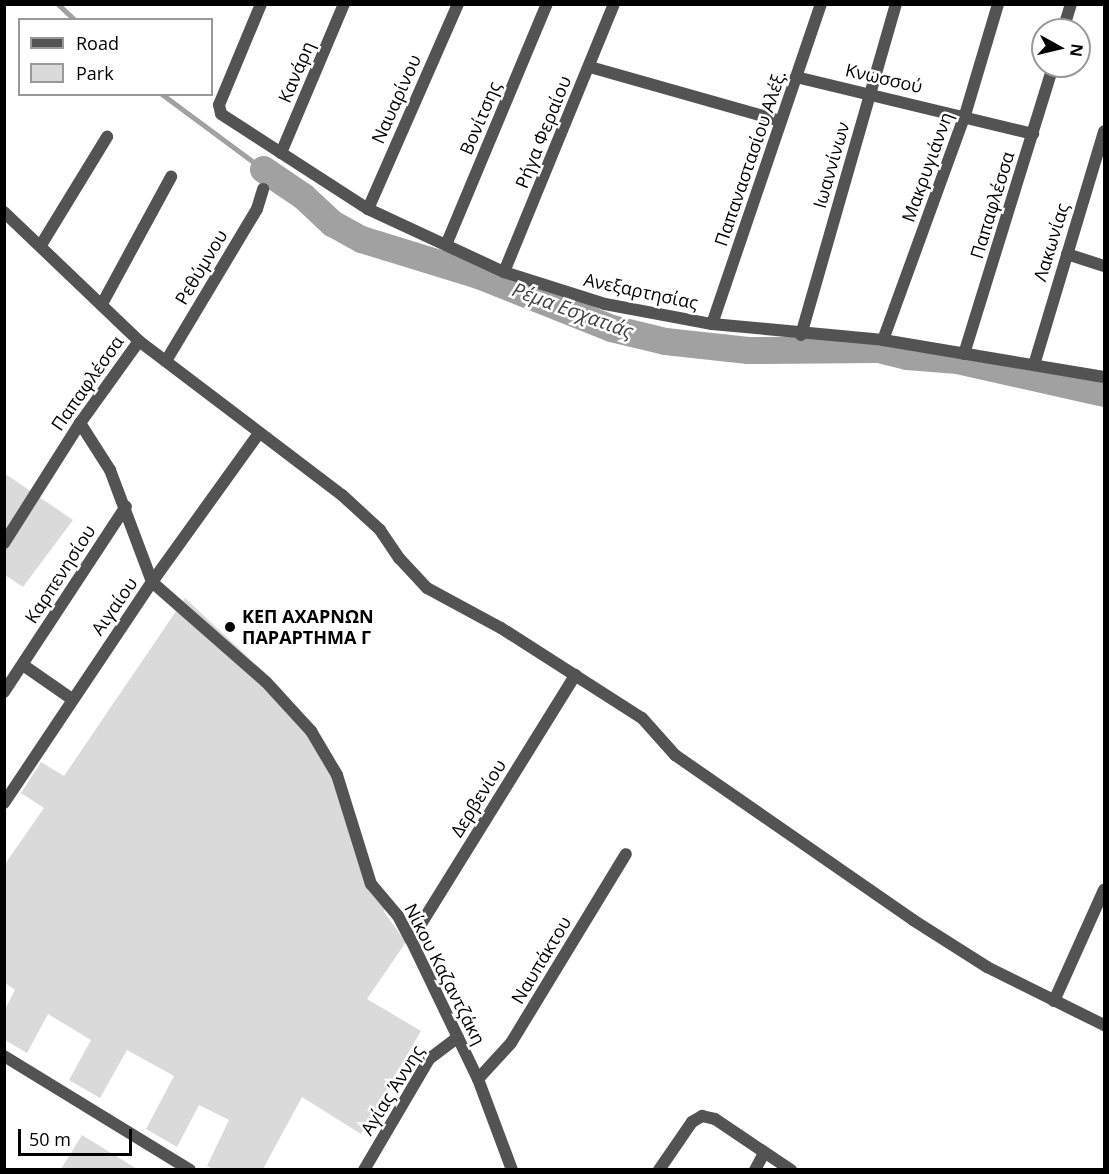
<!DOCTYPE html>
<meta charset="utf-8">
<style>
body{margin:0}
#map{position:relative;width:1109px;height:1174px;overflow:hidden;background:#fff;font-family:"Open Sans",sans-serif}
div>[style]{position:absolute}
.green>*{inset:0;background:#dadada}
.stream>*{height:4.5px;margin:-2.25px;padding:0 2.25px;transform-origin:2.25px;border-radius:2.25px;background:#a1a1a1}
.river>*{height:27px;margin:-13.5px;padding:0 13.5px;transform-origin:13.5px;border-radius:13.5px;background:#a1a1a1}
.street>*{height:12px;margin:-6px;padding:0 6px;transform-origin:6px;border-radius:6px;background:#535353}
.dots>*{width:16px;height:16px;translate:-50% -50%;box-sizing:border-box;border:3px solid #fff;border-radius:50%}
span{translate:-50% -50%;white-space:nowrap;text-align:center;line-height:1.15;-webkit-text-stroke:5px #fff;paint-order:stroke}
.street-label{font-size:18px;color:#000}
.poi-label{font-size:18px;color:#000;font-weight:700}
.left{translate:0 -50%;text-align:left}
.water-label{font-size:20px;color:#424242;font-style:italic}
.frame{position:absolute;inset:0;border:6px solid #000;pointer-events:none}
.legend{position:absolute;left:18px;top:18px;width:195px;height:78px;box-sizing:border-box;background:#fff;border:2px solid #999;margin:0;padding:8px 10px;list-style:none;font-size:18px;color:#000}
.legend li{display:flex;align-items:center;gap:12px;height:30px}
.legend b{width:30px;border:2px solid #999}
.north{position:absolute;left:1031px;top:18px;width:60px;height:60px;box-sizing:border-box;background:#fff;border:2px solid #999;border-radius:50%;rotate:98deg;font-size:16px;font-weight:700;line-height:24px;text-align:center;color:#000}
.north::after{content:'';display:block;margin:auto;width:21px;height:27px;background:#000;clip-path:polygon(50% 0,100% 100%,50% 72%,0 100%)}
.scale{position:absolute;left:18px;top:1129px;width:114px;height:27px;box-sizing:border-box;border:3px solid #000;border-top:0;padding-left:8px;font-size:18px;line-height:21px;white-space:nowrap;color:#000;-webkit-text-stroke:4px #fff;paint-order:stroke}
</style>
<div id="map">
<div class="green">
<div style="clip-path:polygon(4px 473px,73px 520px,23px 587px,5px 575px)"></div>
<div style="clip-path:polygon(185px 598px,278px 685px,320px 736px,374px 878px,390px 897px,384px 912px,406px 942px,367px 999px,421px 1031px,361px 1134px,302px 1097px,263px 1169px,213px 1169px,207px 1166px,229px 1120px,199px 1105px,177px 1147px,146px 1129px,174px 1076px,127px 1050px,100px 1098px,69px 1080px,91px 1040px,48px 1014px,27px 1053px,5px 1040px,4px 1011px,15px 990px,5px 983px,5px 864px,44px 808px,21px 793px,41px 762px,64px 776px)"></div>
<div style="clip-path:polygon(82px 1135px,137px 1169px,61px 1169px)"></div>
</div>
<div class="stream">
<div style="left:58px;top:4px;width:23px;rotate:43deg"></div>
<div style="left:162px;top:94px;width:126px;rotate:36.6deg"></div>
</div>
<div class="river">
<div style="left:263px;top:169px;width:48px;rotate:34deg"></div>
<div style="left:303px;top:196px;width:40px;rotate:43deg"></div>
<div style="left:332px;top:223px;width:33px;rotate:29deg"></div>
<div style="left:361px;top:239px;width:122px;rotate:17.1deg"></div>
<div style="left:478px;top:275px;width:143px;rotate:21.7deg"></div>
<div style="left:611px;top:328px;width:56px;rotate:13.5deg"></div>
<div style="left:665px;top:341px;width:83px;rotate:6.2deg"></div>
<div style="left:748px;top:350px;width:130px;rotate:-0.4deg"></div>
<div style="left:878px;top:349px;width:30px;rotate:14deg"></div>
<div style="left:907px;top:356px;width:50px;rotate:4.6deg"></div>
<div style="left:957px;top:360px;width:151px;rotate:12.7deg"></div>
</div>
<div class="street">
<div style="left:261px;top:4px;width:109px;rotate:112.6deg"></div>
<div style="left:219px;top:105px;width:9px;rotate:77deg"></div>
<div style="left:221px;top:114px;width:175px;rotate:32.9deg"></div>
<div style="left:368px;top:209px;width:150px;rotate:24.9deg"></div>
<div style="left:504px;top:272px;width:106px;rotate:17.6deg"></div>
<div style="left:605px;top:304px;width:109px;rotate:10.6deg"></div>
<div style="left:712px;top:324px;width:172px;rotate:5.3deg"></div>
<div style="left:883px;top:340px;width:224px;rotate:9.5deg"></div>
<div style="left:1063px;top:30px;width:27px;rotate:-73deg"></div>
<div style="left:590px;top:67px;width:198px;rotate:15.8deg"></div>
<div style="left:796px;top:77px;width:244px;rotate:13.5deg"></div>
<div style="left:281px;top:153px;width:162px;rotate:-67.1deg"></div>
<div style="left:368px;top:209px;width:224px;rotate:-66.3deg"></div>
<div style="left:4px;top:212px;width:187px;rotate:43.7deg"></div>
<div style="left:139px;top:341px;width:101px;rotate:125.7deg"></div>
<div style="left:80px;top:423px;width:142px;rotate:122.3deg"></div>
<div style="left:41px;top:245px;width:127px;rotate:-58.6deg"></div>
<div style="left:446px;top:245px;width:261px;rotate:-67.3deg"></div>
<div style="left:1067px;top:254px;width:39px;rotate:18deg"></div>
<div style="left:504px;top:272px;width:290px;rotate:-67.7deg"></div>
<div style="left:102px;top:304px;width:145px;rotate:-61.5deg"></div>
<div style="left:712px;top:324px;width:338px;rotate:-71.2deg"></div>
<div style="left:801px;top:335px;width:344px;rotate:-74deg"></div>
<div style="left:883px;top:340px;width:239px;rotate:-70deg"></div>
<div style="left:965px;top:115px;width:116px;rotate:-73.4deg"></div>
<div style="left:139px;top:341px;width:255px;rotate:37.2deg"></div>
<div style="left:342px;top:495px;width:52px;rotate:42.6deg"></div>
<div style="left:380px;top:530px;width:34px;rotate:56deg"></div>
<div style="left:399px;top:558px;width:41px;rotate:47deg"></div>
<div style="left:427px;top:588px;width:84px;rotate:28.4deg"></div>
<div style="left:501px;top:628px;width:167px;rotate:32.6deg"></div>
<div style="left:642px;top:718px;width:50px;rotate:48.3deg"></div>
<div style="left:675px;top:755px;width:290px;rotate:34.7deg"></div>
<div style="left:913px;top:920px;width:88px;rotate:32.4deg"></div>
<div style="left:987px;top:967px;width:131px;rotate:26.4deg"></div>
<div style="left:964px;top:354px;width:301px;rotate:-72.8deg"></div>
<div style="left:166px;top:361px;width:177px;rotate:-59.1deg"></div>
<div style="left:257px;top:209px;width:21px;rotate:-73deg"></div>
<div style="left:1034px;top:365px;width:244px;rotate:-73.3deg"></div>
<div style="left:80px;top:423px;width:56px;rotate:57.4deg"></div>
<div style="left:110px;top:470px;width:120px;rotate:69.4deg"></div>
<div style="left:152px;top:582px;width:152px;rotate:41.3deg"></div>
<div style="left:266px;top:682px;width:67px;rotate:47.4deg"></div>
<div style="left:311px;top:731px;width:51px;rotate:59.4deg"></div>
<div style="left:337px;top:775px;width:114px;rotate:72.7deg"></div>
<div style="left:371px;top:884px;width:42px;rotate:49.8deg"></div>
<div style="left:398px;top:916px;width:27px;rotate:62deg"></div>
<div style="left:411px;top:940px;width:154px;rotate:64.3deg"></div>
<div style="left:478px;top:1079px;width:97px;rotate:69.5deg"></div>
<div style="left:23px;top:665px;width:60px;rotate:34.8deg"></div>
<div style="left:4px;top:692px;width:222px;rotate:-56.7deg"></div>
<div style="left:4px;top:803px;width:266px;rotate:-56.2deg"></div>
<div style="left:152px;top:582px;width:183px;rotate:-54.3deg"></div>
<div style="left:411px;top:940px;width:312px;rotate:-58.2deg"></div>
<div style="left:1054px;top:1001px;width:122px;rotate:-65.8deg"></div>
<div style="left:4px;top:1056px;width:218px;rotate:31.5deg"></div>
<div style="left:478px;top:1079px;width:49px;rotate:-47.5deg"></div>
<div style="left:511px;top:1043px;width:221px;rotate:-58.7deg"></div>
<div style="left:364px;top:1170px;width:129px;rotate:-59.6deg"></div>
<div style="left:429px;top:1059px;width:36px;rotate:-37deg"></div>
<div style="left:659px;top:1170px;width:58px;rotate:-55.5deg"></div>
<div style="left:692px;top:1122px;width:12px;rotate:-31deg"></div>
<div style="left:702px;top:1116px;width:13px;rotate:13deg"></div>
<div style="left:715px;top:1119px;width:92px;rotate:33.9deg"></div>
<div style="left:755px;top:1170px;width:19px;rotate:-62deg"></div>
</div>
<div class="dots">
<div style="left:230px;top:627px;background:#000"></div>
</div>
<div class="street-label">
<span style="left:296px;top:72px;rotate:-67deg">Κανάρη</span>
<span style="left:884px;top:78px;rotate:13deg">Κνωσσού</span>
<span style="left:396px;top:99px;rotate:-66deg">Ναυαρίνου</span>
<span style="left:480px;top:118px;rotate:-67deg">Βονίτσης</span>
<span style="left:543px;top:132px;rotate:-68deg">Ρήγα Φεραίου</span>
<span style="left:750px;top:158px;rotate:-71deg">Παπαναστασίου Αλέξ.</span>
<span style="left:831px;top:165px;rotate:-74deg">Ιωαννίνων</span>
<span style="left:927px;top:167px;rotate:-70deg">Μακρυγιάννη</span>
<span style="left:992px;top:205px;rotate:-73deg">Παπαφλέσσα</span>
<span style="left:1051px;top:242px;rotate:-73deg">Λακωνίας</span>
<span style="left:201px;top:267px;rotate:-59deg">Ρεθύμνου</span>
<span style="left:641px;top:291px;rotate:12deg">Ανεξαρτησίας</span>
<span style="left:87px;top:383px;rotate:-55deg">Παπαφλέσσα</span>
<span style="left:60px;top:574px;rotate:-57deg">Καρπενησίου</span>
<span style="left:114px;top:606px;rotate:-55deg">Αιγαίου</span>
<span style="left:478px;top:798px;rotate:-58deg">Δερβενίου</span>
<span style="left:541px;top:960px;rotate:-59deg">Ναυπάκτου</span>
<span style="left:445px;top:974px;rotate:63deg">Νίκου Καζαντζάκη</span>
<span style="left:392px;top:1090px;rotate:-58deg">Αγίας Άννης</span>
</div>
<div class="poi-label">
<span class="left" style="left:242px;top:627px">ΚΕΠ ΑΧΑΡΝΩΝ<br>ΠΑΡΑΡΤΗΜΑ Γ</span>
</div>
<div class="water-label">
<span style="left:573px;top:310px;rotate:20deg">Ρέμα Εσχατιάς</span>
</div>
<div class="frame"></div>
<ul class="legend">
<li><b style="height:8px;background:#535353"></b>Road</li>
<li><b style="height:16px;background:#dadada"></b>Park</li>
</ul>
<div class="north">N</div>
<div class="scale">50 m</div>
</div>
